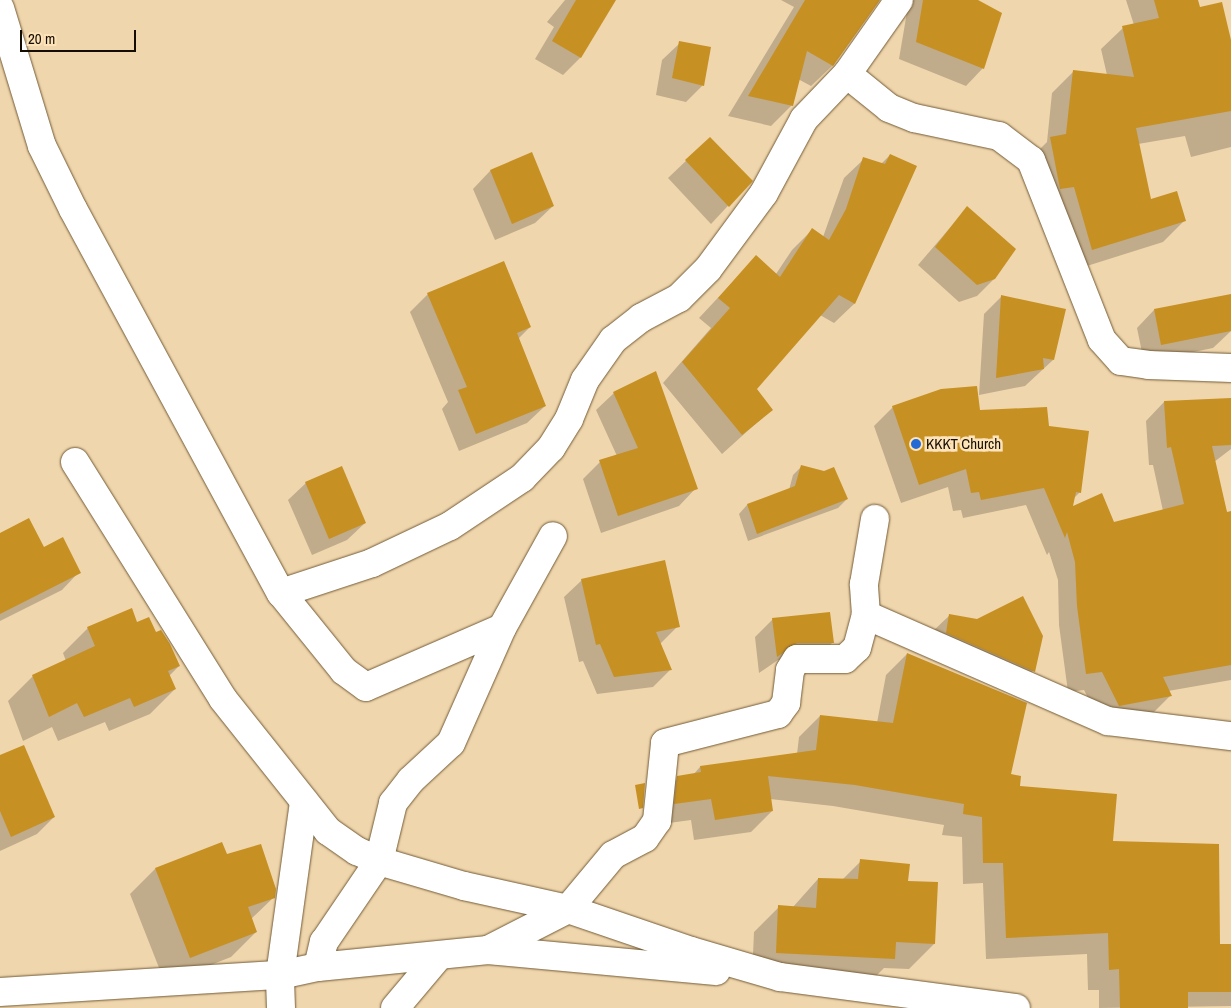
<!DOCTYPE html>
<style>
body{margin:0}
#map{position:relative;width:1231px;height:1008px;overflow:hidden;background:#f0d6ad;font-family:"Archivo Narrow",sans-serif}
div>[style]{position:absolute}
.shadow>*{inset:0;background:#0003}
.building>*{inset:0;background:#c69023}
.roads{filter:drop-shadow(0 0 1px #725b36) drop-shadow(0 0 1px #725b36)}
.minor>*{height:28px;margin:-14px;padding:0 14px;transform-origin:14px;border-radius:14px;background:#fff}
.dots>*{width:14px;height:14px;translate:-50% -50%;box-sizing:border-box;border:2px solid #fde3b9;border-radius:50%}
span{translate:-50% -50%;white-space:nowrap;text-align:center;line-height:1.15;-webkit-text-stroke:5px #fde3b9;paint-order:stroke}
.poi-label{font-size:15px;color:#160d01}
.left{translate:0 -50%;text-align:left}
.scale{position:absolute;left:20px;top:30px;width:116px;height:22px;box-sizing:border-box;border:2px solid #160d01;border-top:0;padding-left:6px;font-size:15px;line-height:18px;white-space:nowrap;color:#160d01;-webkit-text-stroke:4px #fde3b9;paint-order:stroke}
</style>
<div id="map">
<div class="shadow">
<div style="clip-path:polygon(565px 0,615px 0,580px 58px,563px 75px,535px 59px,554px 27px,547px 22px)"></div>
<div style="clip-path:polygon(781px 0,878px 0,832px 66px,811px 86px,798px 79px,792px 105px,771px 126px,728px 116px,794px 7px)"></div>
<div style="clip-path:polygon(909px 0,976px 0,983px 68px,966px 86px,899px 59px)"></div>
<div style="clip-path:polygon(1126px 0,1196px 0,1199px 9px,1231px 41px,1231px 147px,1191px 157px,1185px 136px,1138px 144px,1150px 200px,1184px 221px,1163px 242px,1071px 271px,1029px 160px,1047px 142px,1052px 93px,1073px 72px,1107px 75px,1101px 49px,1123px 28px,1134px 25px)"></div>
<div style="clip-path:polygon(680px 43px,703px 85px,686px 102px,656px 95px,662px 60px)"></div>
<div style="clip-path:polygon(710px 138px,751px 181px,711px 224px,668px 178px)"></div>
<div style="clip-path:polygon(531px 154px,553px 206px,535px 223px,495px 240px,473px 189px,490px 171px)"></div>
<div style="clip-path:polygon(890px 155px,916px 166px,854px 304px,834px 323px,820px 315px,755px 389px,771px 410px,722px 454px,663px 383px,711px 328px,699px 318px,756px 257px,776px 274px,792px 250px,812px 230px,823px 237px,844px 178px,864px 159px,881px 164px)"></div>
<div style="clip-path:polygon(967px 208px,994px 279px,977px 296px,959px 302px,918px 265px)"></div>
<div style="clip-path:polygon(428px 294px,530px 327px,518px 339px,545px 406px,527px 423px,459px 451px,442px 409px,448px 402px,410px 312px)"></div>
<div style="clip-path:polygon(1001px 297px,1053px 360px,1025px 386px,979px 395px,984px 314px)"></div>
<div style="clip-path:polygon(1154px 310px,1231px 331px,1213px 348px,1144px 362px,1137px 328px)"></div>
<div style="clip-path:polygon(614px 393px,696px 488px,679px 506px,601px 533px,583px 479px,600px 462px,617px 456px,596px 410px)"></div>
<div style="clip-path:polygon(1231px 399px,1231px 449px,1214px 462px,1231px 529px,1231px 680px,1168px 691px,1170px 696px,1152px 714px,1101px 723px,1084px 690px,1068px 692px,1059px 625px,1058px 580px,1049px 552px,1047px 555px,1026px 505px,963px 518px,961px 510px,953px 511px,948px 487px,901px 503px,874px 426px,893px 407px,979px 411px,1048px 428px,1080px 492px,1073px 499px,1071px 508px,1114px 523px,1163px 511px,1153px 465px,1149px 465px,1146px 421px,1164px 402px)"></div>
<div style="clip-path:polygon(801px 467px,847px 499px,838px 508px,748px 541px,739px 514px,747px 505px,789px 490px,793px 475px)"></div>
<div style="clip-path:polygon(306px 483px,365px 523px,347px 540px,312px 555px,288px 500px)"></div>
<div style="clip-path:polygon(0 535px,43px 549px,79px 572px,62px 590px,0 621px)"></div>
<div style="clip-path:polygon(582px 580px,678px 626px,660px 644px,671px 669px,653px 687px,597px 694px,583px 661px,579px 662px,564px 597px)"></div>
<div style="clip-path:polygon(950px 615px,977px 620px,1033px 671px,1016px 688px,932px 632px)"></div>
<div style="clip-path:polygon(773px 619px,832px 643px,815px 660px,778px 660px,759px 673px,755px 637px)"></div>
<div style="clip-path:polygon(137px 623px,179px 666px,169px 676px,175px 689px,150px 714px,109px 731px,105px 722px,58px 741px,52px 727px,23px 741px,8px 701px,33px 676px,66px 661px,63px 653px,88px 628px)"></div>
<div style="clip-path:polygon(907px 654px,1026px 704px,1009px 775px,1019px 787px,1112px 842px,1219px 946px,1231px 945px,1231px 1006px,1099px 1008px,1099px 990px,1088px 990px,1087px 954px,986px 959px,983px 883px,963px 884px,962px 837px,942px 835px,944px 825px,833px 806px,770px 799px,772px 811px,751px 832px,694px 840px,691px 820px,654px 825px,657px 799px,678px 778px,693px 775px,700px 767px,797px 754px,799px 737px,820px 716px,877px 723px,886px 675px)"></div>
<div style="clip-path:polygon(0 757px,54px 817px,37px 834px,0 851px)"></div>
<div style="clip-path:polygon(221px 844px,226px 856px,274px 897px,251px 919px,256px 932px,231px 957px,165px 983px,130px 894px,155px 869px)"></div>
<div style="clip-path:polygon(861px 861px,934px 944px,909px 969px,884px 968px,869px 983px,752px 977px,754px 932px,779px 907px,793px 907px,818px 879px,842px 880px)"></div>
</div>
<div class="building">
<div style="clip-path:polygon(576px 0,616px 0,581px 58px,552px 41px)"></div>
<div style="clip-path:polygon(805px 0,880px 0,833px 66px,807px 51px,793px 106px,748px 96px)"></div>
<div style="clip-path:polygon(923px 0,978px 0,1002px 13px,984px 69px,916px 42px)"></div>
<div style="clip-path:polygon(1154px 0,1198px 0,1200px 7px,1222px 2px,1231px 40px,1231px 111px,1136px 128px,1151px 199px,1177px 191px,1186px 221px,1092px 250px,1074px 187px,1060px 189px,1050px 137px,1066px 134px,1073px 70px,1134px 77px,1122px 26px,1159px 18px)"></div>
<div style="clip-path:polygon(679px 41px,711px 47px,704px 86px,672px 78px)"></div>
<div style="clip-path:polygon(710px 137px,753px 181px,729px 207px,685px 160px)"></div>
<div style="clip-path:polygon(532px 152px,554px 206px,512px 224px,490px 170px)"></div>
<div style="clip-path:polygon(890px 154px,917px 166px,855px 304px,839px 295px,757px 389px,773px 410px,742px 435px,682px 362px,730px 308px,718px 298px,756px 255px,780px 277px,812px 228px,829px 240px,846px 209px,863px 157px,885px 164px)"></div>
<div style="clip-path:polygon(967px 206px,1016px 249px,995px 279px,977px 285px,935px 247px)"></div>
<div style="clip-path:polygon(504px 261px,531px 327px,517px 333px,546px 406px,476px 434px,458px 390px,467px 387px,427px 293px)"></div>
<div style="clip-path:polygon(1231px 294px,1231px 331px,1161px 345px,1154px 309px)"></div>
<div style="clip-path:polygon(1001px 295px,1066px 309px,1054px 360px,1043px 358px,1044px 369px,996px 378px)"></div>
<div style="clip-path:polygon(656px 371px,698px 489px,618px 516px,599px 460px,638px 448px,613px 392px)"></div>
<div style="clip-path:polygon(977px 386px,980px 410px,1047px 407px,1049px 426px,1089px 431px,1081px 493px,1076px 492px,1073px 506px,1102px 493px,1114px 522px,1184px 504px,1171px 447px,1167px 448px,1164px 401px,1231px 398px,1231px 445px,1212px 446px,1227px 512px,1231px 511px,1231px 665px,1163px 677px,1172px 696px,1119px 706px,1102px 672px,1086px 674px,1077px 606px,1075px 562px,1067px 532px,1065px 538px,1044px 488px,981px 500px,979px 492px,971px 493px,966px 469px,919px 485px,892px 406px,941px 389px)"></div>
<div style="clip-path:polygon(801px 465px,824px 471px,834px 467px,848px 499px,757px 534px,747px 504px,795px 486px)"></div>
<div style="clip-path:polygon(342px 466px,366px 523px,329px 539px,305px 482px)"></div>
<div style="clip-path:polygon(29px 518px,44px 547px,63px 537px,81px 573px,0 614px,0 533px)"></div>
<div style="clip-path:polygon(665px 560px,680px 627px,656px 632px,672px 670px,614px 677px,600px 644px,596px 645px,581px 579px)"></div>
<div style="clip-path:polygon(1023px 596px,1043px 636px,1035px 672px,946px 633px,949px 614px,977px 619px)"></div>
<div style="clip-path:polygon(132px 608px,137px 622px,149px 617px,156px 632px,161px 630px,170px 644px,180px 666px,168px 671px,176px 689px,134px 707px,130px 698px,84px 717px,77px 703px,49px 717px,32px 675px,95px 646px,87px 627px)"></div>
<div style="clip-path:polygon(830px 612px,834px 643px,797px 643px,777px 657px,772px 618px)"></div>
<div style="clip-path:polygon(907px 653px,1027px 703px,1011px 774px,1021px 776px,1020px 786px,1117px 794px,1113px 841px,1219px 844px,1220px 944px,1231px 944px,1231px 992px,1188px 992px,1188px 1008px,1120px 1008px,1119px 969px,1109px 970px,1108px 933px,1006px 938px,1003px 863px,983px 863px,982px 817px,963px 814px,964px 804px,855px 785px,768px 776px,773px 811px,715px 820px,711px 799px,674px 804px,677px 776px,701px 772px,700px 766px,816px 750px,820px 715px,893px 723px)"></div>
<div style="clip-path:polygon(24px 745px,55px 817px,11px 837px,0 811px,0 755px)"></div>
<div style="clip-path:polygon(645px 783px,643px 808px,639px 809px,635px 785px)"></div>
<div style="clip-path:polygon(222px 842px,227px 854px,261px 844px,276px 889px,275px 898px,248px 907px,257px 932px,190px 958px,155px 868px)"></div>
<div style="clip-path:polygon(860px 859px,910px 864px,908px 881px,938px 882px,935px 944px,896px 942px,895px 959px,776px 953px,778px 905px,816px 908px,818px 878px,858px 879px)"></div>
</div>
<div class="roads">
<div class="minor">
<div style="left:0;top:8px;width:144px;rotate:73.1deg"></div>
<div style="left:42px;top:146px;width:70px;rotate:63.8deg"></div>
<div style="left:73px;top:209px;width:437px;rotate:61.6deg"></div>
<div style="left:281px;top:593px;width:100px;rotate:51.1deg"></div>
<div style="left:344px;top:671px;width:27px;rotate:36deg"></div>
<div style="left:366px;top:687px;width:148px;rotate:-23.5deg"></div>
<div style="left:847px;top:74px;width:54px;rotate:39deg"></div>
<div style="left:889px;top:108px;width:27px;rotate:22deg"></div>
<div style="left:914px;top:118px;width:87px;rotate:12deg"></div>
<div style="left:999px;top:136px;width:40px;rotate:37deg"></div>
<div style="left:1031px;top:160px;width:193px;rotate:68.5deg"></div>
<div style="left:1102px;top:340px;width:28px;rotate:48deg"></div>
<div style="left:1121px;top:361px;width:28px;rotate:8deg"></div>
<div style="left:1149px;top:365px;width:82px;rotate:2.1deg"></div>
<div style="left:75px;top:462px;width:279px;rotate:58deg"></div>
<div style="left:223px;top:699px;width:169px;rotate:51.5deg"></div>
<div style="left:328px;top:831px;width:35px;rotate:35deg"></div>
<div style="left:357px;top:851px;width:24px;rotate:24deg"></div>
<div style="left:379px;top:861px;width:89px;rotate:16.4deg"></div>
<div style="left:464px;top:886px;width:107px;rotate:12.5deg"></div>
<div style="left:568px;top:909px;width:130px;rotate:18.9deg"></div>
<div style="left:691px;top:951px;width:93px;rotate:16.3deg"></div>
<div style="left:780px;top:977px;width:238px;rotate:7.5deg"></div>
<div style="left:281px;top:593px;width:96px;rotate:-18.2deg"></div>
<div style="left:372px;top:563px;width:86px;rotate:-25.4deg"></div>
<div style="left:450px;top:526px;width:87px;rotate:-33.7deg"></div>
<div style="left:522px;top:478px;width:42px;rotate:-46deg"></div>
<div style="left:551px;top:448px;width:34px;rotate:-58deg"></div>
<div style="left:569px;top:419px;width:42px;rotate:-67.7deg"></div>
<div style="left:585px;top:380px;width:49px;rotate:-55deg"></div>
<div style="left:613px;top:340px;width:36px;rotate:-38deg"></div>
<div style="left:641px;top:318px;width:43px;rotate:-27.8deg"></div>
<div style="left:679px;top:298px;width:41px;rotate:-45deg"></div>
<div style="left:708px;top:269px;width:94px;rotate:-53.6deg"></div>
<div style="left:764px;top:193px;width:84px;rotate:-61.6deg"></div>
<div style="left:804px;top:119px;width:62px;rotate:-46.3deg"></div>
<div style="left:847px;top:74px;width:90px;rotate:-54.9deg"></div>
<div style="left:866px;top:615px;width:264px;rotate:23.7deg"></div>
<div style="left:1108px;top:721px;width:124px;rotate:7deg"></div>
<div style="left:488px;top:950px;width:90px;rotate:-27.1deg"></div>
<div style="left:568px;top:909px;width:70px;rotate:-50.2deg"></div>
<div style="left:613px;top:855px;width:36px;rotate:-28deg"></div>
<div style="left:645px;top:838px;width:21px;rotate:-55deg"></div>
<div style="left:657px;top:821px;width:78px;rotate:-84.1deg"></div>
<div style="left:665px;top:743px;width:117px;rotate:-14.4deg"></div>
<div style="left:778px;top:714px;width:14px;rotate:-54deg"></div>
<div style="left:786px;top:703px;width:33px;rotate:-83deg"></div>
<div style="left:790px;top:670px;width:13px;rotate:-58deg"></div>
<div style="left:797px;top:659px;width:48px"></div>
<div style="left:845px;top:659px;width:16px;rotate:-43deg"></div>
<div style="left:857px;top:648px;width:34px;rotate:-75deg"></div>
<div style="left:866px;top:615px;width:31px;rotate:-94deg"></div>
<div style="left:864px;top:584px;width:66px;rotate:-80.4deg"></div>
<div style="left:318px;top:967px;width:26px;rotate:-77deg"></div>
<div style="left:324px;top:942px;width:98px;rotate:-55.8deg"></div>
<div style="left:379px;top:861px;width:60px;rotate:-76.4deg"></div>
<div style="left:393px;top:803px;width:29px;rotate:-52deg"></div>
<div style="left:411px;top:780px;width:54px;rotate:-42.8deg"></div>
<div style="left:451px;top:743px;width:126px;rotate:-66.1deg"></div>
<div style="left:502px;top:628px;width:105px;rotate:-61deg"></div>
<div style="left:0;top:992px;width:281px;rotate:-3.5deg"></div>
<div style="left:280px;top:975px;width:39px;rotate:-12deg"></div>
<div style="left:318px;top:967px;width:171px;rotate:-5.7deg"></div>
<div style="left:488px;top:950px;width:229px;rotate:5.3deg"></div>
<div style="left:281px;top:1008px;width:33px;rotate:-92deg"></div>
<div style="left:280px;top:975px;width:175px;rotate:-82.1deg"></div>
<div style="left:395px;top:1008px;width:67px;rotate:-49.9deg"></div>
</div>
</div>
<div class="dots">
<div style="left:916px;top:444px;background:#2369d5"></div>
</div>
<div class="poi-label">
<span class="left" style="left:926px;top:444px">KKKT Church</span>
</div>
<div class="scale">20 m</div>
</div>
